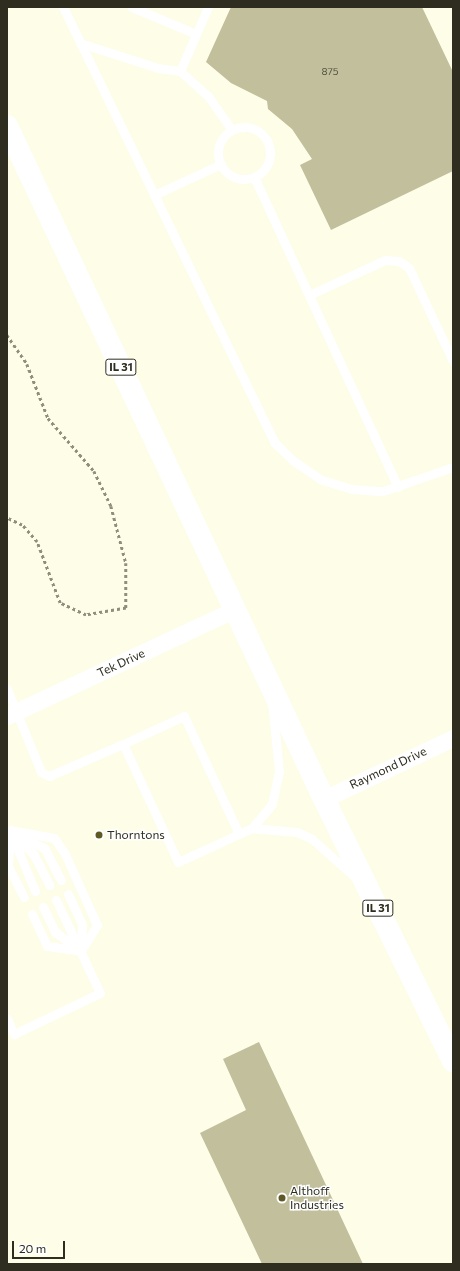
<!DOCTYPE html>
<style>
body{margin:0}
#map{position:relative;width:460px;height:1271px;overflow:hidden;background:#fefde7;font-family:Commissioner,sans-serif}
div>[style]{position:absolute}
.building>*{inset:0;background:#c2bf9c}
.path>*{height:2.5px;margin-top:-1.25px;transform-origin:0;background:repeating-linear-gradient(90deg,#908f7d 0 3px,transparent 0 6px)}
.service>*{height:9px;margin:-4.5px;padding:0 4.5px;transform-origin:4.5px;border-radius:4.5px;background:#fff}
.service>.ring{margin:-4.5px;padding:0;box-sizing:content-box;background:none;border:9px solid #fff;border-radius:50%}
.minor>*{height:17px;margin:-8.5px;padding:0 8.5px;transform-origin:8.5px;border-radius:8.5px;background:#fff}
.primary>*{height:22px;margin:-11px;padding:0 11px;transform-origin:11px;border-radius:11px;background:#fff}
.dots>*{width:11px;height:11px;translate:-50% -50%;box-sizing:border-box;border:2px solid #fff;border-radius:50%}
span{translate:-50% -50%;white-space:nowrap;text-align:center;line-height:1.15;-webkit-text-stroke:3px #fff;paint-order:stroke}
.number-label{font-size:10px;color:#53523e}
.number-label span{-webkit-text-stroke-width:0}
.shield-label span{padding:1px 3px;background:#fff;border:1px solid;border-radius:3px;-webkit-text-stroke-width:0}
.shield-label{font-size:11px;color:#2e2d1f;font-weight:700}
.street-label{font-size:12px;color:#2e2d1f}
.poi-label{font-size:12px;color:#2e2d1f}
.left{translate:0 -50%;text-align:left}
.frame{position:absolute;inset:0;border:8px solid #2e2d1f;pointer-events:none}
.scale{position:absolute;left:12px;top:1241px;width:53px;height:18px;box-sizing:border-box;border:2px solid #2e2d1f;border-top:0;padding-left:5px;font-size:12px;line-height:14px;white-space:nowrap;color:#2e2d1f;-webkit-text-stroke:3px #fff;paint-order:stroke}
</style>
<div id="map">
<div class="building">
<div style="clip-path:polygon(231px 7px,422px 7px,453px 72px,453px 171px,331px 230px,300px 165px,312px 159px,292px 129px,268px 109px,267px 101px,231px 83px,206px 62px)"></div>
<div style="clip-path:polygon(259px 1042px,363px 1264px,262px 1264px,200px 1133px,246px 1110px,223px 1059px)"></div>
</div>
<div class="path">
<div style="left:7px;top:335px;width:35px;rotate:55deg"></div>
<div style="left:27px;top:364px;width:58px;rotate:68.7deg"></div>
<div style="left:48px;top:418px;width:70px;rotate:49deg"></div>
<div style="left:94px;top:471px;width:39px;rotate:64deg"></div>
<div style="left:111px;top:506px;width:59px;rotate:75.3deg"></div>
<div style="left:126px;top:563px;width:45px;rotate:90deg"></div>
<div style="left:126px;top:608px;width:41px;rotate:170.1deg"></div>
<div style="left:86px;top:615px;width:29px;rotate:-155deg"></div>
<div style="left:60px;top:603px;width:65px;rotate:-110.7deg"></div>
<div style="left:37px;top:542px;width:23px;rotate:-131deg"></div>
<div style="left:22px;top:525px;width:17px;rotate:-155deg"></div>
</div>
<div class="service">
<div style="left:63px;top:7px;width:485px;rotate:64.1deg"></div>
<div style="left:275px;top:443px;width:28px;rotate:44deg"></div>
<div style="left:295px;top:462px;width:32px;rotate:34deg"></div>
<div style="left:322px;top:480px;width:31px;rotate:17deg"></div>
<div style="left:352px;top:489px;width:31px;rotate:4deg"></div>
<div style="left:383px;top:491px;width:74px;rotate:-18.9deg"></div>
<div style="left:132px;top:7px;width:69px;rotate:22.9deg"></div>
<div style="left:208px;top:7px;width:70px;rotate:113.6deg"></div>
<div style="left:180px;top:71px;width:38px;rotate:42deg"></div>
<div style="left:208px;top:96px;width:42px;rotate:54.8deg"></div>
<div style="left:80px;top:43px;width:82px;rotate:17.8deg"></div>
<div style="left:158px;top:68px;width:22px;rotate:8deg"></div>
<div class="ring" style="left:218px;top:127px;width:43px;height:43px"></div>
<div style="left:254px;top:177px;width:342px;rotate:65.1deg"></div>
<div style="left:154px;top:195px;width:74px;rotate:-24.8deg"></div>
<div style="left:309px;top:295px;width:84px;rotate:-24.7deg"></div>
<div style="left:385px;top:260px;width:14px;rotate:4deg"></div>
<div style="left:399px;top:261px;width:12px;rotate:35deg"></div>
<div style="left:409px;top:268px;width:103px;rotate:64.7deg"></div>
<div style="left:7px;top:689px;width:90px;rotate:67.7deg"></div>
<div style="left:41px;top:772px;width:9px;rotate:27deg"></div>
<div style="left:49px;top:776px;width:81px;rotate:-23.4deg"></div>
<div style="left:252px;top:828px;width:45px;rotate:5.1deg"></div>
<div style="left:297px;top:832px;width:17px;rotate:25deg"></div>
<div style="left:312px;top:839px;width:62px;rotate:41.7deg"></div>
<div style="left:10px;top:830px;width:45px;rotate:10.3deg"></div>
<div style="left:54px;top:838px;width:19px;rotate:55deg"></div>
<div style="left:65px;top:854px;width:78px;rotate:65.7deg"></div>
<div style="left:97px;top:925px;width:31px;rotate:122deg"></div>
<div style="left:10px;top:830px;width:36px;rotate:93deg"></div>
<div style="left:8px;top:866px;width:35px;rotate:63deg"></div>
<div style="left:239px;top:834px;width:130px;rotate:-115deg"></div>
<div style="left:184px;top:716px;width:67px;rotate:155.3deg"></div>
<div style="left:123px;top:744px;width:130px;rotate:65deg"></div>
<div style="left:178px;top:862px;width:67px;rotate:-24.7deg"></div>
<div style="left:239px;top:834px;width:14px;rotate:-25deg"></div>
<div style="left:252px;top:828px;width:31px;rotate:-50deg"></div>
<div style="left:272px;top:804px;width:34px;rotate:-78deg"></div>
<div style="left:279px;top:771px;width:69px;rotate:-95.8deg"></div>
<div style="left:18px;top:835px;width:30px;rotate:27deg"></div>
<div style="left:45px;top:849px;width:35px;rotate:63deg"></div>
<div style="left:12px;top:836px;width:60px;rotate:67.3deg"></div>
<div style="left:16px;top:837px;width:25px;rotate:45deg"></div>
<div style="left:34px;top:855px;width:34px;rotate:63deg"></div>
<div style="left:68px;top:894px;width:33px;rotate:65deg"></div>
<div style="left:82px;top:924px;width:26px;rotate:92deg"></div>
<div style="left:43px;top:907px;width:28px;rotate:64deg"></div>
<div style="left:55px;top:932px;width:31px;rotate:36deg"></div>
<div style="left:32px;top:914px;width:35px;rotate:65deg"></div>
<div style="left:47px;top:946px;width:34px;rotate:8deg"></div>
<div style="left:7px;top:1019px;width:17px;rotate:65deg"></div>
<div style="left:14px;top:1034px;width:95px;rotate:-25.5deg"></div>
<div style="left:100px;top:993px;width:103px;rotate:-115.3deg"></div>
</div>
<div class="minor">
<div style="left:7px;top:716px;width:252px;rotate:-25.1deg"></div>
<div style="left:324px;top:799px;width:143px;rotate:-25.3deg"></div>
</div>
<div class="primary">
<div style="left:7px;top:126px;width:744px;rotate:64.78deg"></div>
<div style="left:324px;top:799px;width:292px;rotate:63.8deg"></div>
</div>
<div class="dots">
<div style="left:99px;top:835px;background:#5e5925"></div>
<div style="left:282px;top:1198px;background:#5e5925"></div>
</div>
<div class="number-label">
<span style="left:330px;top:72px">875</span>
</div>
<div class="shield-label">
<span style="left:121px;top:367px">IL 31</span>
<span style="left:378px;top:908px">IL 31</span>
</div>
<div class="street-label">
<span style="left:121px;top:663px;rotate:-25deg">Tek Drive</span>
<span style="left:388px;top:768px;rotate:-25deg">Raymond Drive</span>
</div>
<div class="poi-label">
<span class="left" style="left:107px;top:835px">Thorntons</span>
<span class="left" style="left:290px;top:1198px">Althoff<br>Industries</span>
</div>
<div class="frame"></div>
<div class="scale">20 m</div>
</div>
